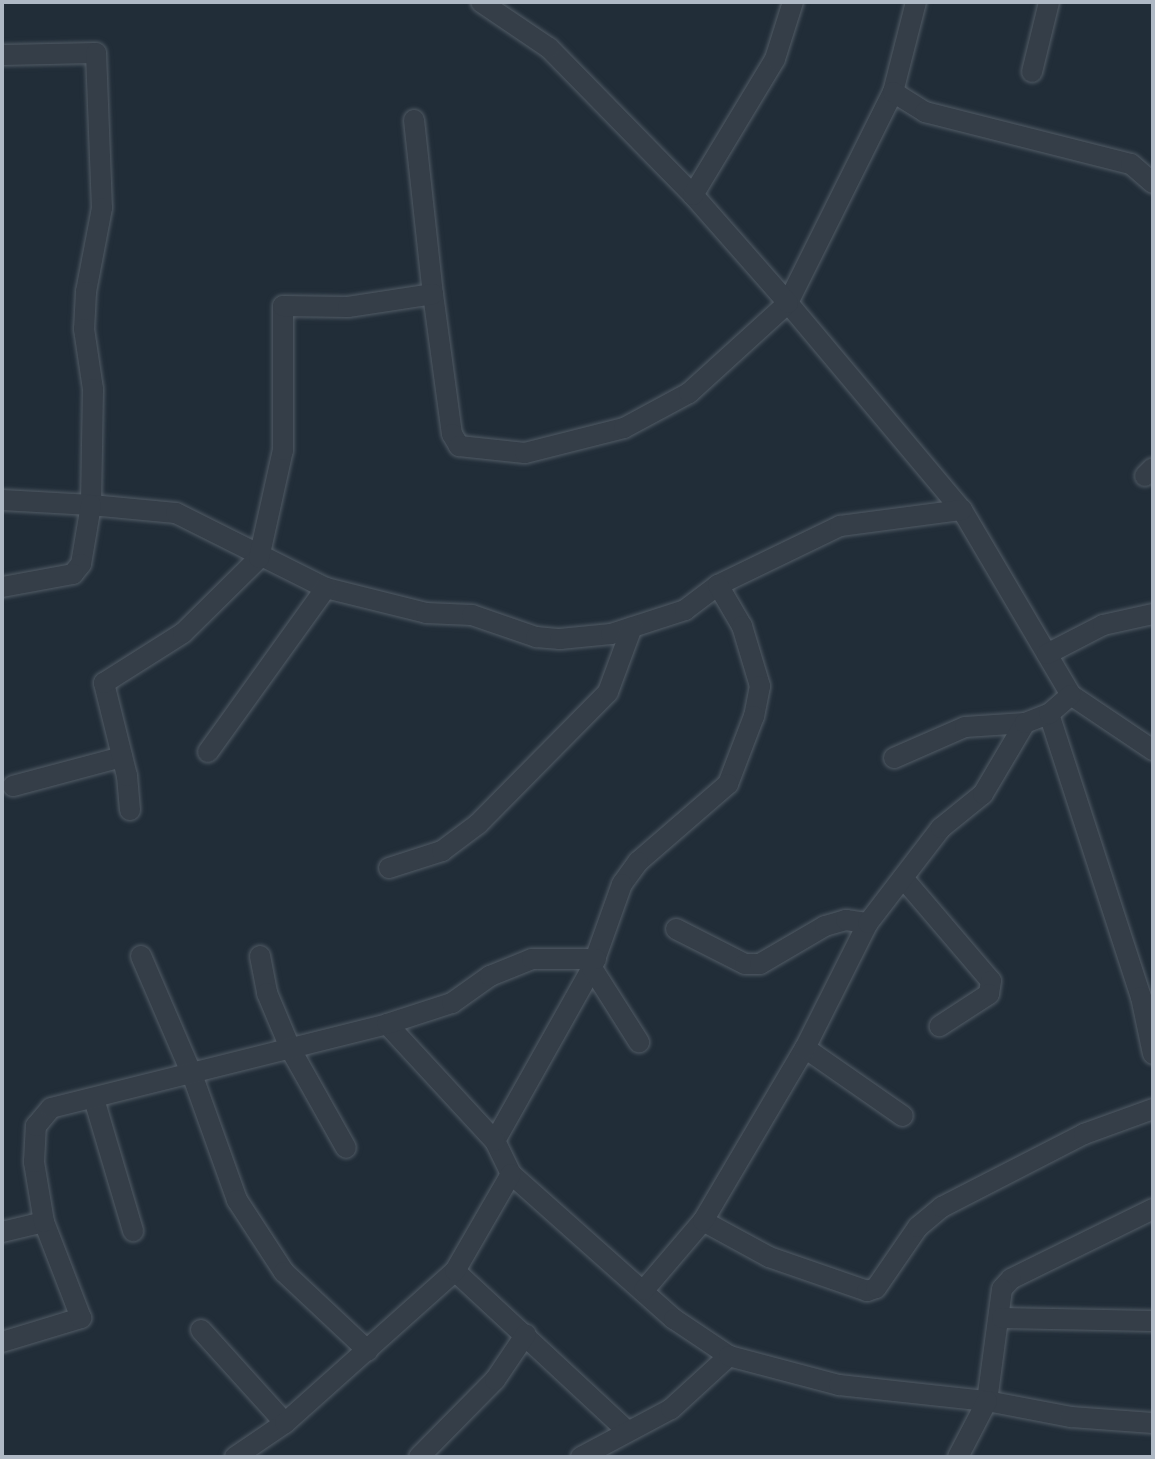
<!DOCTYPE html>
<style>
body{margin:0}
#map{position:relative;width:1155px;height:1459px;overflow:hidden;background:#212d38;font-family:"IBM Plex Sans",sans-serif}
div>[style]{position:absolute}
.roads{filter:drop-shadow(0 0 2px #525c66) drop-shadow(0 0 2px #525c66)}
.minor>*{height:20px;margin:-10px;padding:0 10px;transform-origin:10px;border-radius:10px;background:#353e48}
span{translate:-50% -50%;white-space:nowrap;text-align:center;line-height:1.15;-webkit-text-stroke:6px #1a232d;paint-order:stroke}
.frame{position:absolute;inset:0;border:4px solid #afb9c5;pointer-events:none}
</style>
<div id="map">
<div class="roads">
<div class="minor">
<div style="left:916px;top:2px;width:93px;rotate:104.3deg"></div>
<div style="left:893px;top:92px;width:236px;rotate:116.5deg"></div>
<div style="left:788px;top:303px;width:270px;rotate:50deg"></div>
<div style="left:962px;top:510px;width:215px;rotate:59.5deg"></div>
<div style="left:1071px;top:695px;width:99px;rotate:33.9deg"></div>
<div style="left:2px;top:55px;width:94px;rotate:-1.2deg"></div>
<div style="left:96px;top:53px;width:155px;rotate:87.8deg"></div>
<div style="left:102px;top:208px;width:86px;rotate:100.8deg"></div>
<div style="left:86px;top:292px;width:37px;rotate:93deg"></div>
<div style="left:84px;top:329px;width:61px;rotate:81.5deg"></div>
<div style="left:93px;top:389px;width:116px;rotate:91deg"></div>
<div style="left:91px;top:505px;width:85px;rotate:5.4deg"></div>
<div style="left:176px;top:513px;width:168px;rotate:26.6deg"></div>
<div style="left:326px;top:588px;width:103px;rotate:14deg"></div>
<div style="left:426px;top:613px;width:46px;rotate:2.5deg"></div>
<div style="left:472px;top:615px;width:68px;rotate:19deg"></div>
<div style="left:536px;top:637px;width:24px;rotate:5deg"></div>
<div style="left:560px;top:639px;width:51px;rotate:-5.6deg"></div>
<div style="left:611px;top:634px;width:78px;rotate:-18deg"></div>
<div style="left:685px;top:610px;width:41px;rotate:-37.1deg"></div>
<div style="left:718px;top:585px;width:136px;rotate:-25.8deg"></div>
<div style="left:840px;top:526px;width:123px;rotate:-7.5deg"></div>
<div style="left:1032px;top:72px;width:72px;rotate:-76.3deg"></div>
<div style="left:893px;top:92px;width:38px;rotate:32deg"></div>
<div style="left:925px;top:112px;width:212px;rotate:14.2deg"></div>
<div style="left:1131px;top:164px;width:29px;rotate:41deg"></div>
<div style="left:414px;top:120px;width:175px;rotate:83.8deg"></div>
<div style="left:433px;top:294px;width:141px;rotate:82.3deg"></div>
<div style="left:452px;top:434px;width:14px;rotate:60deg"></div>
<div style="left:459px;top:446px;width:66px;rotate:6.1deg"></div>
<div style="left:525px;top:453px;width:102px;rotate:-14.2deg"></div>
<div style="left:624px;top:428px;width:74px;rotate:-28.3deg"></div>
<div style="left:689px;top:393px;width:134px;rotate:-42.3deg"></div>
<div style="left:788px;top:303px;width:144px;rotate:-131.3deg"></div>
<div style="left:693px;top:195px;width:206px;rotate:-134.4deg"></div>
<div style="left:549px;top:48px;width:82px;rotate:-145.9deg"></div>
<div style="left:693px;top:195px;width:159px;rotate:-58.9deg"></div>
<div style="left:775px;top:59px;width:60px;rotate:-72.5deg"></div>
<div style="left:1145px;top:476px;width:11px;rotate:-45deg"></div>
<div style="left:2px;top:500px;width:89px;rotate:3.2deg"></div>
<div style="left:91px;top:505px;width:60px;rotate:99.6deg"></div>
<div style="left:81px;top:564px;width:13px;rotate:129deg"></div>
<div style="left:73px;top:574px;width:72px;rotate:169.6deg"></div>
<div style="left:718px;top:585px;width:48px;rotate:59.7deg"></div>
<div style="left:742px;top:626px;width:63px;rotate:73.3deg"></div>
<div style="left:760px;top:686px;width:31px;rotate:101deg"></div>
<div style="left:754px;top:716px;width:73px;rotate:110.9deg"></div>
<div style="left:728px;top:784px;width:119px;rotate:139.1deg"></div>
<div style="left:638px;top:862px;width:27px;rotate:126deg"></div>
<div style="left:622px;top:884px;width:89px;rotate:109.7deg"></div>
<div style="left:592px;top:968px;width:198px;rotate:119.3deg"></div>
<div style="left:495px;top:1141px;width:37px;rotate:64deg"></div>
<div style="left:511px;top:1174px;width:218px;rotate:41.7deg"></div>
<div style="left:674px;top:1319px;width:66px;rotate:33.9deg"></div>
<div style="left:1047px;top:654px;width:63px;rotate:-27.4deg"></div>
<div style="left:1103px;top:625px;width:51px;rotate:-12.4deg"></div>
<div style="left:1049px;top:714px;width:298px;rotate:72deg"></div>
<div style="left:1141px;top:997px;width:58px;rotate:78.1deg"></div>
<div style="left:208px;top:752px;width:202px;rotate:-54.3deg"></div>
<div style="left:894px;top:758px;width:77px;rotate:-23.6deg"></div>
<div style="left:965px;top:727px;width:60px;rotate:-3.8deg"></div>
<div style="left:13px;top:786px;width:113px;rotate:-14.9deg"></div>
<div style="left:130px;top:810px;width:34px;rotate:-95deg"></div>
<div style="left:127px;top:776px;width:96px;rotate:-103.9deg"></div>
<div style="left:104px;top:683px;width:93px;rotate:-32.3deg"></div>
<div style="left:183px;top:633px;width:107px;rotate:-44.6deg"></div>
<div style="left:259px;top:558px;width:111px;rotate:-77.5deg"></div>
<div style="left:283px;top:450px;width:144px;rotate:-90deg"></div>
<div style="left:283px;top:306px;width:65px;rotate:0.9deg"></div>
<div style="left:348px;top:307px;width:86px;rotate:-8.7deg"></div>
<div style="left:389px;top:868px;width:56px;rotate:-17.8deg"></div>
<div style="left:442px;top:851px;width:45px;rotate:-36.9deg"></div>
<div style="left:478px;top:824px;width:185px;rotate:-45.4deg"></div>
<div style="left:608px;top:692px;width:69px;rotate:-69.7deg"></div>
<div style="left:903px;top:878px;width:135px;rotate:49.5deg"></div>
<div style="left:991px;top:981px;width:13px;rotate:99deg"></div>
<div style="left:989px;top:994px;width:59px;rotate:146.9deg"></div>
<div style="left:676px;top:929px;width:77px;rotate:26.9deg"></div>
<div style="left:745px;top:964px;width:15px"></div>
<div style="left:760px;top:964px;width:75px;rotate:-30.3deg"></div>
<div style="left:825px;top:926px;width:22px;rotate:-16deg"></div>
<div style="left:846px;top:920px;width:22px;rotate:8deg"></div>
<div style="left:141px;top:956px;width:132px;rotate:66.7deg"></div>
<div style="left:193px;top:1077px;width:131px;rotate:70.3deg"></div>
<div style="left:237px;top:1200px;width:86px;rotate:56.9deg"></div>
<div style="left:284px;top:1272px;width:115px;rotate:43.2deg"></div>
<div style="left:260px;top:956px;width:38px;rotate:79deg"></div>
<div style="left:267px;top:993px;width:62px;rotate:67.2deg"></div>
<div style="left:291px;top:1050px;width:112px;rotate:60.7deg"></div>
<div style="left:592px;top:968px;width:88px;rotate:57.6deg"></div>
<div style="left:387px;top:1024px;width:159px;rotate:47.3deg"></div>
<div style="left:805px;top:1048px;width:119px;rotate:34.8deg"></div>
<div style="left:94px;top:1099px;width:138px;rotate:73.5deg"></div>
<div style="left:1153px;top:1209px;width:158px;rotate:153.8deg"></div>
<div style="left:1011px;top:1279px;width:13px;rotate:132deg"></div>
<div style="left:1002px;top:1289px;width:113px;rotate:97.6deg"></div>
<div style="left:987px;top:1401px;width:86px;rotate:10.8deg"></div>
<div style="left:1071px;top:1417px;width:82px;rotate:4.2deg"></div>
<div style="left:703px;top:1221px;width:75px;rotate:28.6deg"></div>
<div style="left:769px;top:1257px;width:104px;rotate:19.1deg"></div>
<div style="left:867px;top:1291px;width:9px;rotate:-18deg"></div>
<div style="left:876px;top:1288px;width:74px;rotate:-55.5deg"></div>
<div style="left:918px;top:1227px;width:31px;rotate:-40deg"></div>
<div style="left:942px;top:1207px;width:160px;rotate:-27.2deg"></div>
<div style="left:1084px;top:1134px;width:73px;rotate:-19.9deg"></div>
<div style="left:2px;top:1232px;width:43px;rotate:-13.4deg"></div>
<div style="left:455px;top:1271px;width:233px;rotate:42.9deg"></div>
<div style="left:644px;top:1290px;width:91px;rotate:-49.5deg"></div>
<div style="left:703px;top:1221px;width:201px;rotate:-59.5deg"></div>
<div style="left:805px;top:1048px;width:140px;rotate:-63.3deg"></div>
<div style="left:868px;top:923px;width:120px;rotate:-52.5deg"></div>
<div style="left:941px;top:828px;width:54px;rotate:-39deg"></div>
<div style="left:983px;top:794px;width:82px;rotate:-59.4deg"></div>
<div style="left:1025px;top:723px;width:26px;rotate:-21deg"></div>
<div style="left:1049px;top:714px;width:29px;rotate:-41deg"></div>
<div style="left:1002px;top:1318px;width:151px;rotate:1.1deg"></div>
<div style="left:201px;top:1330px;width:125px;rotate:47.9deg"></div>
<div style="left:2px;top:1342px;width:83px;rotate:-16.9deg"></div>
<div style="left:81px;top:1318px;width:103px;rotate:-111.1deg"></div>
<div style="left:44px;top:1222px;width:61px;rotate:-99.5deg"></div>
<div style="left:34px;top:1162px;width:36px;rotate:-87deg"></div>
<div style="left:36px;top:1126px;width:23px;rotate:-50deg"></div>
<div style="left:51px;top:1108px;width:346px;rotate:-14deg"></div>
<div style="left:387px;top:1024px;width:68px;rotate:-17.9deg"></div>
<div style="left:452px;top:1003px;width:47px;rotate:-35.4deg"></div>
<div style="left:490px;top:976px;width:45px;rotate:-22deg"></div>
<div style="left:532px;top:959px;width:64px"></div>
<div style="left:235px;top:1457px;width:60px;rotate:-34.2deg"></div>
<div style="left:285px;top:1423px;width:228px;rotate:-41.8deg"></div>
<div style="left:455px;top:1271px;width:112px;rotate:-60deg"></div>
<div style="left:419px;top:1457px;width:108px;rotate:-45.4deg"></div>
<div style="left:495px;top:1380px;width:55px;rotate:-56deg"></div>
<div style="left:581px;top:1457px;width:102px;rotate:-28.1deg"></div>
<div style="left:671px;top:1409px;width:79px;rotate:-42.4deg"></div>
<div style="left:729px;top:1356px;width:114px;rotate:14.8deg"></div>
<div style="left:839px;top:1385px;width:149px;rotate:6.2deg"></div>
<div style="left:987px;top:1401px;width:63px;rotate:117.4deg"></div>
</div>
</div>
<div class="frame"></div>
</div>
